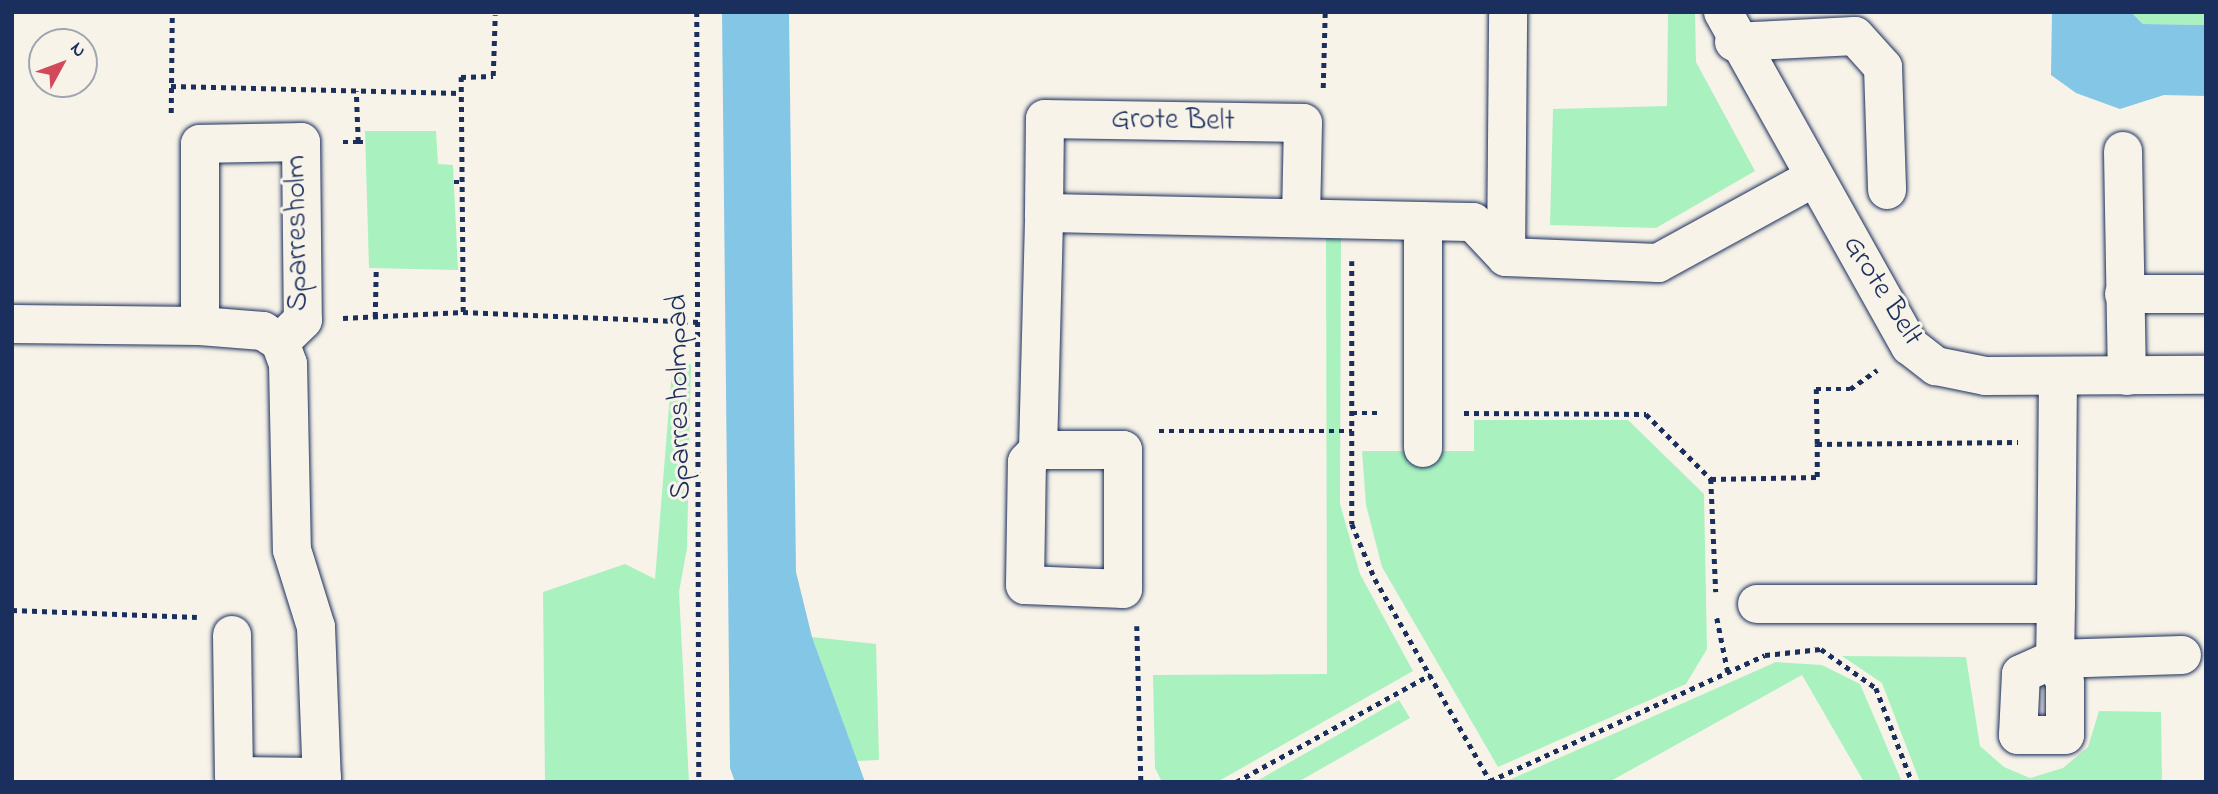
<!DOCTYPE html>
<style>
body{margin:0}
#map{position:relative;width:2218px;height:794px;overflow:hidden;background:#f7f3e8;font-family:"Indie Flower",sans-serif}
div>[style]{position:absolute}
.green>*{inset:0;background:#a9f2c0}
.water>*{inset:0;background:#84c6e5}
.path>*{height:4.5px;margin-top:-2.25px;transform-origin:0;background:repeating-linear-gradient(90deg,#1b2f5e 0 5px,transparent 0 10px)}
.roads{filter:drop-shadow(0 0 2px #1b2f5e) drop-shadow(0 0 2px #1b2f5e)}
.minor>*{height:38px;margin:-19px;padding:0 19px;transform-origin:19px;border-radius:19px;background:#f7f3e8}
span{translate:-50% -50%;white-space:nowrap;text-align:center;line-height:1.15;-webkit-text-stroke:6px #f7f3e8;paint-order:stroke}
.street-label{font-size:30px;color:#1b2f5e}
.frame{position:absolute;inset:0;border:14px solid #1b2f5e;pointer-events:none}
.north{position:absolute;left:28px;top:28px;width:70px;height:70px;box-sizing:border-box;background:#f7f3e8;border:2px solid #9fa5b1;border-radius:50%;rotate:49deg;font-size:19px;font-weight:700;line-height:28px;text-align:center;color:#1b2f5e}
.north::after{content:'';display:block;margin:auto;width:24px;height:32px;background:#d1495b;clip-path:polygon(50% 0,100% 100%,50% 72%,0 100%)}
</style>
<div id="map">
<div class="green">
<div style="clip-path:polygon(1668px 12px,1695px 12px,1696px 62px,1755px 171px,1656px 228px,1550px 225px,1553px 109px,1667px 106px)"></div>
<div style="clip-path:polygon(2131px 12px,2206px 12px,2206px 25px,2143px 24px)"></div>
<div style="clip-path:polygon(365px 131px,436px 131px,438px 164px,453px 165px,458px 270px,369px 268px)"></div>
<div style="clip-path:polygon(1341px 233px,1340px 504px,1360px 574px,1413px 671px,1217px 782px,1162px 782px,1155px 768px,1153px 675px,1327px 674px,1326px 235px)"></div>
<div style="clip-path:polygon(691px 364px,687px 548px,679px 592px,689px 782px,545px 782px,543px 592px,625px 564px,655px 579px,672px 370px)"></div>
<div style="clip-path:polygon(1474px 420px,1628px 420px,1704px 494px,1707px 649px,1686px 684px,1498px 767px,1382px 567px,1366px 505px,1362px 451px,1474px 451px)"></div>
<div style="clip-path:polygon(812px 637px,876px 644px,879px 760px,857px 761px)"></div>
<div style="clip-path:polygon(1842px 656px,1966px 657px,1980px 746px,2004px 767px,2030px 778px,2063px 768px,2088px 747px,2099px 711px,2161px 712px,2162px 782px,1920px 782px,1882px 683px)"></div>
<div style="clip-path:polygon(1776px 662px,1822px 665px,1860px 684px,1902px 782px,1864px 782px,1802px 675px,1609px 782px,1507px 781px)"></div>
<div style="clip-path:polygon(1399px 700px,1410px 718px,1298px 782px,1255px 782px)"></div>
</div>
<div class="water">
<div style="clip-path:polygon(722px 12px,789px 12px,796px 572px,812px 637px,865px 782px,735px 782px,730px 768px)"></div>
<div style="clip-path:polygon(2052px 12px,2131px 12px,2143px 24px,2206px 25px,2206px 96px,2164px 95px,2120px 109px,2076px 93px,2051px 75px)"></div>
</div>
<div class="path">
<div style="left:697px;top:12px;width:770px;rotate:89.85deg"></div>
<div style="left:171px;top:86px;width:289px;rotate:1.4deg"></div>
<div style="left:1323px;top:88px;width:76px;rotate:-88.5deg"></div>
<div style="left:171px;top:113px;width:101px;rotate:-89.4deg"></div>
<div style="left:343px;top:142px;width:15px"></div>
<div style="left:358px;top:142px;width:51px;rotate:-92.2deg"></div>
<div style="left:358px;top:142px;width:7px"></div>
<div style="left:454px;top:182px;width:8px"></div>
<div style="left:1352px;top:261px;width:263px;rotate:90deg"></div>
<div style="left:1352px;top:524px;width:60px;rotate:67.3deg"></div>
<div style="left:1375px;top:579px;width:234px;rotate:60.3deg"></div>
<div style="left:463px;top:312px;width:235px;rotate:-90.5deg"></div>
<div style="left:461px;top:77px;width:32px;rotate:-2deg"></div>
<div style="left:493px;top:76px;width:61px;rotate:-88.1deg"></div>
<div style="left:375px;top:317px;width:48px;rotate:-88.8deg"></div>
<div style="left:343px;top:318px;width:120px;rotate:-2.9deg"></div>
<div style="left:463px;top:312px;width:237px;rotate:2.4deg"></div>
<div style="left:1352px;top:413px;width:29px"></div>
<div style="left:1464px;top:413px;width:182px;rotate:0.3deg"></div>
<div style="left:1646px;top:414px;width:92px;rotate:45deg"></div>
<div style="left:1711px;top:479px;width:113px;rotate:87.5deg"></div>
<div style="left:1159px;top:431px;width:193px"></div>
<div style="left:1817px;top:444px;width:55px;rotate:-91deg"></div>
<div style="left:1816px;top:389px;width:34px"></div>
<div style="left:1850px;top:389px;width:33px;rotate:-35deg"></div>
<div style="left:1711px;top:479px;width:106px;rotate:-1.1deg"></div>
<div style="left:1817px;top:477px;width:33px;rotate:-90deg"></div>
<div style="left:1817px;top:444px;width:201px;rotate:-0.6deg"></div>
<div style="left:12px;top:610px;width:185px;rotate:2.2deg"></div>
<div style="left:1717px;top:618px;width:55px;rotate:78.5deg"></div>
<div style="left:1137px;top:626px;width:156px;rotate:88.5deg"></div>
<div style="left:1490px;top:781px;width:302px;rotate:-24.6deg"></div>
<div style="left:1765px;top:655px;width:56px;rotate:-6.1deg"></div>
<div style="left:1821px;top:649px;width:67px;rotate:35.3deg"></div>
<div style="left:1876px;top:688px;width:101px;rotate:69deg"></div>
<div style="left:1236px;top:782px;width:222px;rotate:-28.9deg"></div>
</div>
<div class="roads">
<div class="minor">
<div style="left:1723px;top:12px;width:383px;rotate:60.8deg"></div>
<div style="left:1910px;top:346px;width:33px;rotate:38deg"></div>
<div style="left:1936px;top:366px;width:50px;rotate:11.5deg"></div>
<div style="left:1985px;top:376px;width:221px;rotate:-0.3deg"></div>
<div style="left:1734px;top:42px;width:121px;rotate:-2.8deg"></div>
<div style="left:1855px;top:36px;width:42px;rotate:47.9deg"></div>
<div style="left:1883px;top:67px;width:123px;rotate:88.1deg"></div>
<div style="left:2123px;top:151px;width:225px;rotate:89deg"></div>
<div style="left:1044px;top:213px;width:94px;rotate:-89.4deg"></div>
<div style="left:1045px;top:119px;width:258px;rotate:0.9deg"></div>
<div style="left:1303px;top:123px;width:93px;rotate:91.2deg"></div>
<div style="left:1423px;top:221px;width:227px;rotate:90deg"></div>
<div style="left:1506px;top:257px;width:245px;rotate:-89.5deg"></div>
<div style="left:2124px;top:294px;width:82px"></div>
<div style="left:12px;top:324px;width:188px;rotate:0.6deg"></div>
<div style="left:200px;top:326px;width:63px;rotate:4.5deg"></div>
<div style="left:263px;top:331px;width:20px;rotate:33deg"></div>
<div style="left:280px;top:342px;width:23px;rotate:70deg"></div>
<div style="left:288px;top:364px;width:186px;rotate:88.8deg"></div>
<div style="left:292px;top:550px;width:81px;rotate:72.7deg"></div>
<div style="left:316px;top:627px;width:155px;rotate:87.8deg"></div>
<div style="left:200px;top:326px;width:182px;rotate:-90deg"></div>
<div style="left:200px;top:144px;width:101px;rotate:-1.1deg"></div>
<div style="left:301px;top:142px;width:178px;rotate:89.4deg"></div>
<div style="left:303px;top:320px;width:32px;rotate:136deg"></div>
<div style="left:1038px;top:450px;width:85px"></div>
<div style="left:1123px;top:450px;width:139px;rotate:90deg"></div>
<div style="left:1123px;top:589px;width:98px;rotate:-177.7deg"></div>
<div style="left:1025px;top:585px;width:123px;rotate:-89.1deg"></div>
<div style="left:1027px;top:462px;width:16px;rotate:-47deg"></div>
<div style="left:1038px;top:450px;width:237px;rotate:-88.5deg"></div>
<div style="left:1044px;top:213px;width:429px;rotate:1.2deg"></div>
<div style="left:1473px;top:222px;width:48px;rotate:46.7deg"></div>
<div style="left:1506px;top:257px;width:152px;rotate:2.3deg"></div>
<div style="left:1658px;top:263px;width:177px;rotate:-28.7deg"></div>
<div style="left:1757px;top:604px;width:299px"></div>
<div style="left:2056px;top:604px;width:228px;rotate:-89.5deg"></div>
<div style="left:2056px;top:604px;width:55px;rotate:91deg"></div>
<div style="left:2055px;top:659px;width:127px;rotate:-1.8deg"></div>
<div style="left:232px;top:635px;width:141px;rotate:89.2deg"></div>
<div style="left:234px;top:776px;width:88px;rotate:0.7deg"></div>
<div style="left:2055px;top:659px;width:25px;rotate:67deg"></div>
<div style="left:2065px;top:682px;width:53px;rotate:90deg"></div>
<div style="left:2065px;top:735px;width:47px;rotate:180deg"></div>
<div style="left:2018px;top:735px;width:61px;rotate:-87.2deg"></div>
<div style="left:2021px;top:674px;width:37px;rotate:-24deg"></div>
</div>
</div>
<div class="street-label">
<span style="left:1173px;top:121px;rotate:1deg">Grote Belt</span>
<span style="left:298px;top:233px;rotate:-91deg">Sparresholm</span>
<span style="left:1882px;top:291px;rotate:58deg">Grote Belt</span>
<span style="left:680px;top:397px;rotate:-91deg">Sparresholmpad</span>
</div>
<div class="frame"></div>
<div class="north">N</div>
</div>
